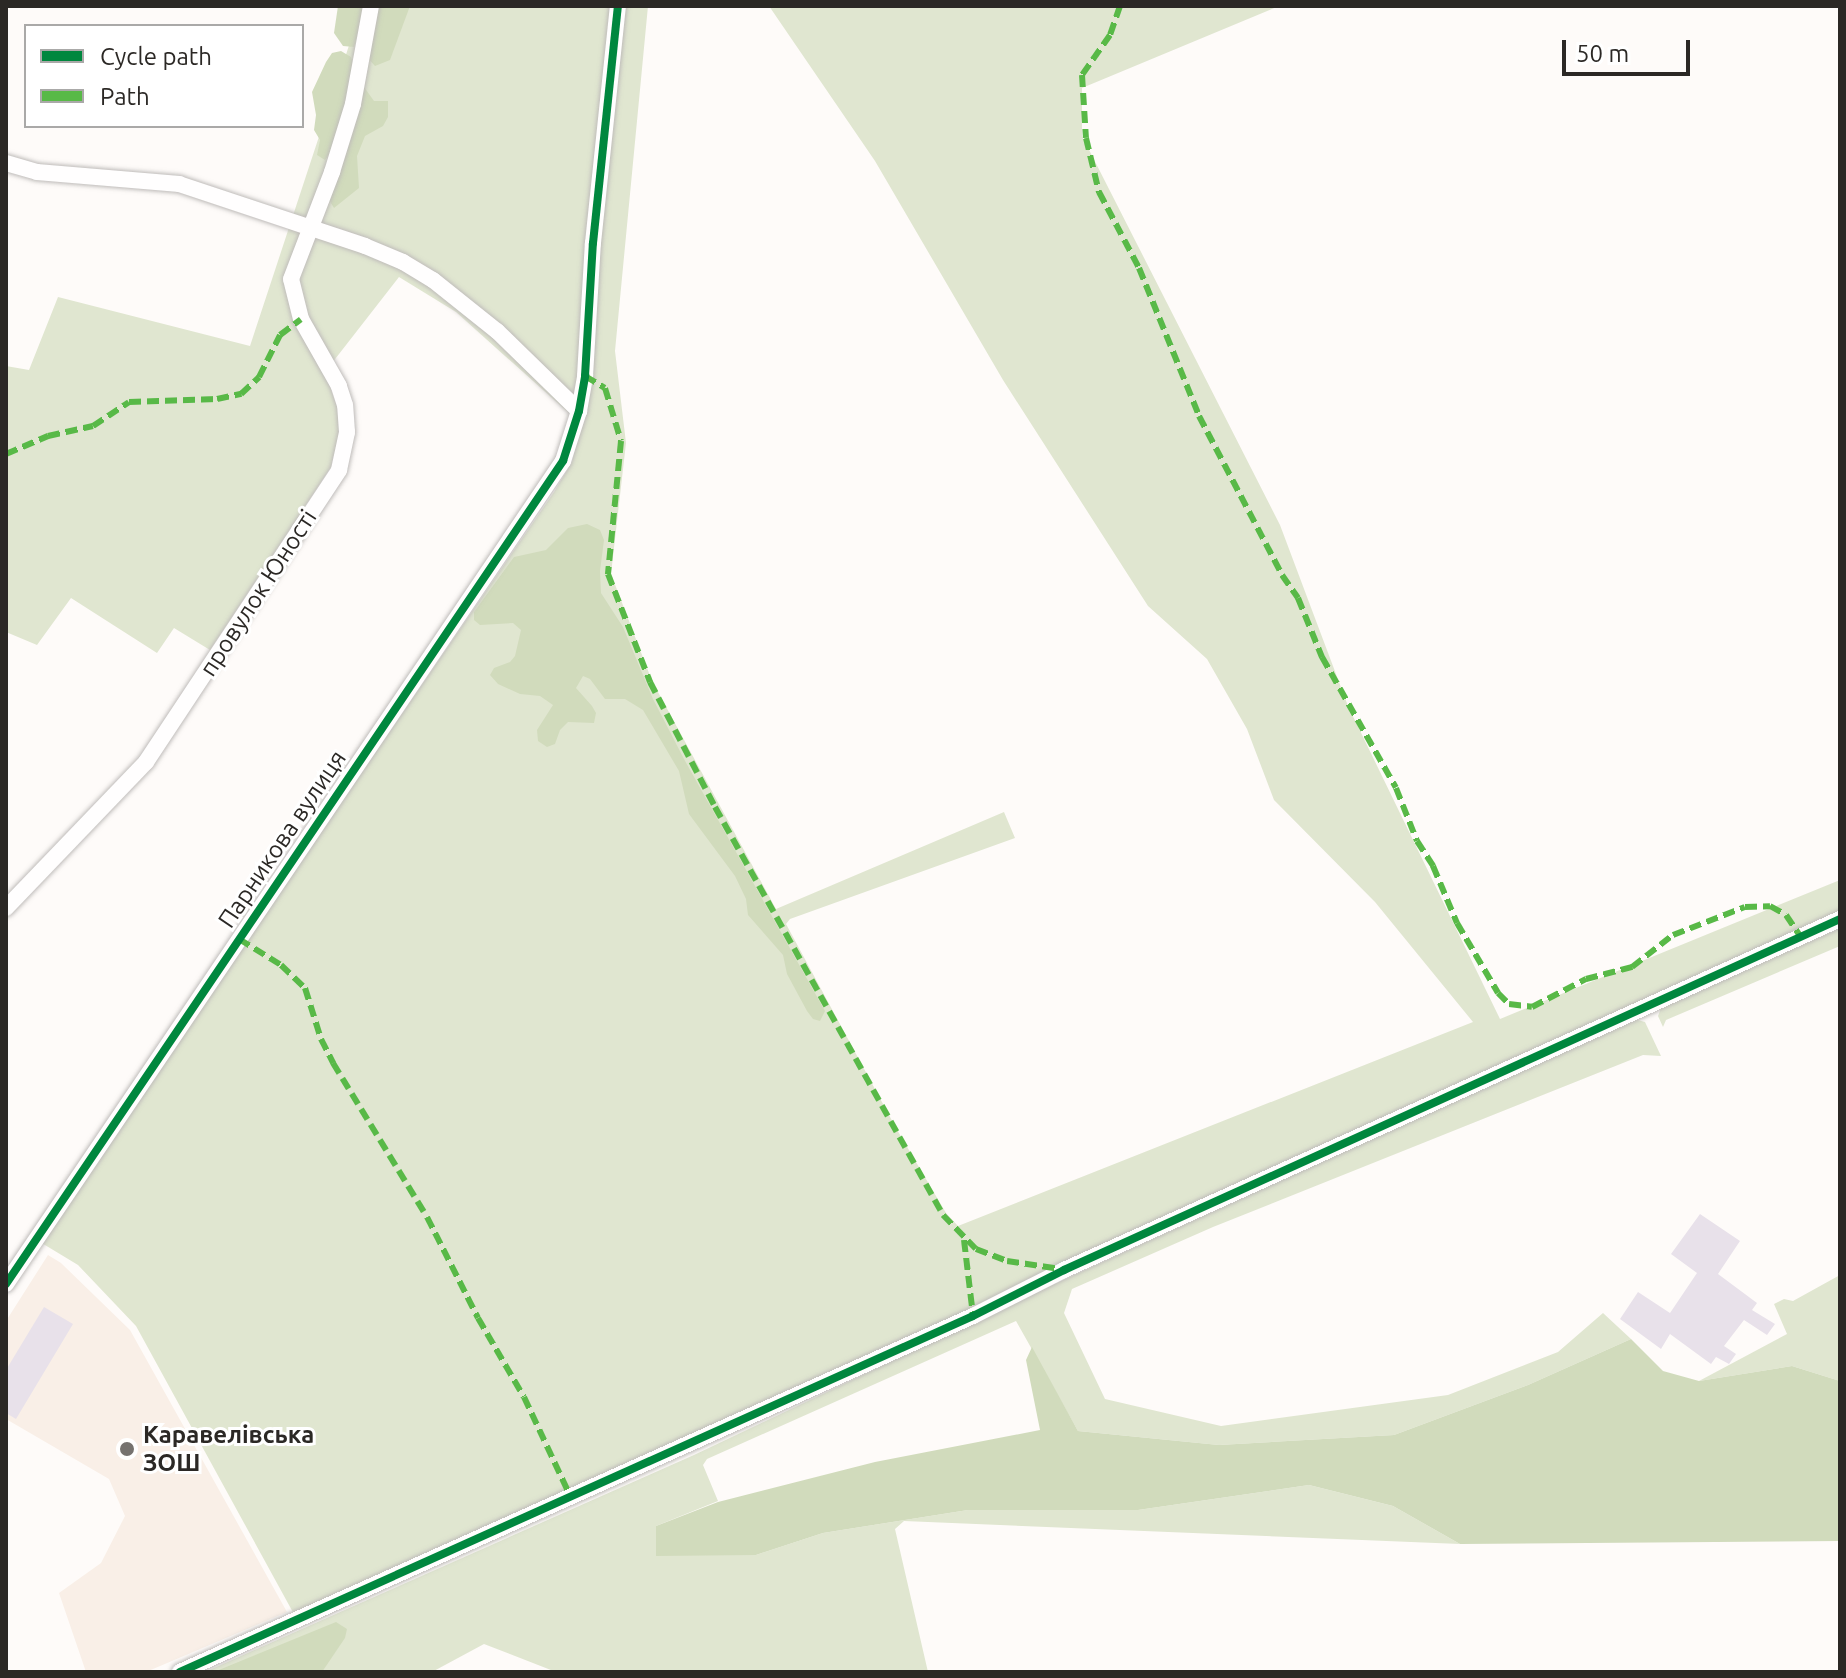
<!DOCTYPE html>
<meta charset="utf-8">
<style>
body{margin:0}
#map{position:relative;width:1846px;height:1678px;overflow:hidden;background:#fefbf9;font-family:Ubuntu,sans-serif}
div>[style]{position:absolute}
.built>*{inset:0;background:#f9efe7}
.green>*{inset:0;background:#e0e6d0}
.forest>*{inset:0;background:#d1dbbc}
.building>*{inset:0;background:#e8e1ea}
.roads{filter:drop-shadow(0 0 2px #bfbcba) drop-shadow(0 0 2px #bfbcba)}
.minor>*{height:16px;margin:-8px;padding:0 8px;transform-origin:8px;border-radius:8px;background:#fffefe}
.quiet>*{height:6px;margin-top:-3px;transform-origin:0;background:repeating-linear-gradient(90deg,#58b947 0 12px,transparent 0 18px)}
.cycleway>*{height:8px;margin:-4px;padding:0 4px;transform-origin:4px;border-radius:4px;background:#00873e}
.dots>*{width:22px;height:22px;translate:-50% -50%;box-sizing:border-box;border:4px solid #fff;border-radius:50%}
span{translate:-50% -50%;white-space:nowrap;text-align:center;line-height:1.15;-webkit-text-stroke:6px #fff;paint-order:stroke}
.street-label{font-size:24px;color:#2b2825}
.poi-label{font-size:24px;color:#2b2825;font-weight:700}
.left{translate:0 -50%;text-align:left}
.frame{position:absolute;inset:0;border:8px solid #2b2825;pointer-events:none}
.legend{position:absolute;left:24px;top:24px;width:280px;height:104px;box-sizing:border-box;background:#fff;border:2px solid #aaa9a8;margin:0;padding:10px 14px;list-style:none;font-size:24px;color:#2b2825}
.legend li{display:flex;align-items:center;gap:16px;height:40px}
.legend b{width:40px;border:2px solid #aaa9a8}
.scale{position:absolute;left:1562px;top:40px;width:128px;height:36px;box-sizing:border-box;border:4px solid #2b2825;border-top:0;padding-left:10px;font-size:24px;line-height:28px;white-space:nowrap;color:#2b2825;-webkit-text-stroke:6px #fff;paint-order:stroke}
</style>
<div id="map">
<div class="built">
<div style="clip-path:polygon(48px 1255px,61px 1263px,130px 1330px,287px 1612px,146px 1672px,86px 1672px,59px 1593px,101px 1563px,125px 1516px,109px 1479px,6px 1419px,6px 1321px)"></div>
</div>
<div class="green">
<div style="clip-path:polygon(362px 6px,648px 6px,615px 351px,626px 443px,611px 574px,652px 681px,776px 909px,1004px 812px,1015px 838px,790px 919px,786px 924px,896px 1128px,946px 1213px,958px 1226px,1473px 1022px,1375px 902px,1274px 800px,1247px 729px,1207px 659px,1148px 606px,1003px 380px,875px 161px,769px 6px,1279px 6px,1082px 88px,1082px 136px,1280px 525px,1348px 706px,1500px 1019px,1840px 880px,1840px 915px,295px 1616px,136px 1326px,78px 1265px,40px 1242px,554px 492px,572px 462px,581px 424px,456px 312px,399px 277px,325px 372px,337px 407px,340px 431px,331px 467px,210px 650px,174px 628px,157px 653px,71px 598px,37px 645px,6px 632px,6px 366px,29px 370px,58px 297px,250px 346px)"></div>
<div style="clip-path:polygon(1840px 928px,1840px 946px,1666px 1020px,1663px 1027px,1658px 1016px,1661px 1008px)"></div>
<div style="clip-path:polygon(1634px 1019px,1645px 1022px,1661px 1056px,1643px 1055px,1213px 1227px,1072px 1289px,1064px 1313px,1105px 1399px,1221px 1426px,1448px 1395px,1558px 1352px,1603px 1313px,1631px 1339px,1528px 1385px,1394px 1435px,1219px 1445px,1078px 1431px,1016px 1321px,707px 1459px,703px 1465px,718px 1501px,656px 1526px,656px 1555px,756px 1555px,823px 1533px,968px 1510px,1138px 1510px,1309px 1485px,1393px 1506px,1460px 1544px,904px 1521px,895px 1529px,928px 1672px,556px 1672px,484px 1644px,432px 1672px,205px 1672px,694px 1455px,1059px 1282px)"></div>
<div style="clip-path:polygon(1840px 1275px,1840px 1381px,1792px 1366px,1699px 1381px,1787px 1334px,1774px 1304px,1784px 1299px,1793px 1301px)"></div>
</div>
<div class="forest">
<div style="clip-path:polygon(338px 6px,366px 6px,354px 47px,343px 46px,334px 33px)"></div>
<div style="clip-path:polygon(374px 6px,410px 6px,390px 60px,375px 66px,365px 55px)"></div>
<div style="clip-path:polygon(341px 51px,351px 57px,353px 64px,351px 85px,335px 145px,325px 160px,317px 155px,320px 140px,314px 130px,316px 115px,312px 92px,326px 62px,332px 53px)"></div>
<div style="clip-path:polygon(364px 87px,374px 101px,388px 101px,388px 117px,383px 126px,365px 136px,357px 156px,359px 188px,334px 208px,328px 198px)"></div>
<div style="clip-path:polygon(587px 524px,600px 530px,604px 540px,600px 571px,601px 593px,623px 627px,653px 699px,684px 759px,825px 1011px,820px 1021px,813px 1019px,807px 1011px,787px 974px,783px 955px,748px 915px,746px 899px,735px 876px,689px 814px,679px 771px,643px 710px,625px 699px,605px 699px,590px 679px,583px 676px,576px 688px,592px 706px,596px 713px,594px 723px,568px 722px,560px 730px,555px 744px,547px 747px,538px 741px,537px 730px,553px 705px,540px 696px,520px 694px,498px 684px,490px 675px,494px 668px,510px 662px,515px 656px,521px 630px,513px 623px,480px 625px,474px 620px,474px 612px,514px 557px,546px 550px,568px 528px)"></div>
<div style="clip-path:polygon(1631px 1339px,1663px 1371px,1699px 1381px,1792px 1366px,1840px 1381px,1840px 1541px,1460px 1544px,1393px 1506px,1309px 1485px,1138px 1510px,968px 1510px,823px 1533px,756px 1555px,656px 1556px,656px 1526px,718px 1502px,875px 1462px,1040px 1430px,1026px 1360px,1032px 1347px,1078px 1431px,1219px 1445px,1394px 1435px,1528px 1385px)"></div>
<div style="clip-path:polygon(336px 1622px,347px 1629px,345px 1638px,322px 1672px,214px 1672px)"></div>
</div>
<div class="building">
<div style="clip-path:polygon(1700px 1214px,1740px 1241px,1718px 1274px,1757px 1303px,1752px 1310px,1775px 1324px,1767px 1335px,1744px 1320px,1724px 1346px,1736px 1354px,1729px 1364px,1716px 1357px,1711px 1364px,1670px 1334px,1661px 1349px,1620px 1319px,1638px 1292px,1670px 1313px,1697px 1273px,1671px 1254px)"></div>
<div style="clip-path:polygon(44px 1307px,73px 1324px,16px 1419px,6px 1413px,6px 1370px)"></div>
</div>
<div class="roads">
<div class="minor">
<div style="left:6px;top:163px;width:32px;rotate:16deg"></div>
<div style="left:37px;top:172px;width:143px;rotate:4.8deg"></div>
<div style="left:179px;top:184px;width:196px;rotate:18.4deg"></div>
<div style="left:365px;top:246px;width:41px;rotate:22.8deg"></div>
<div style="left:403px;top:262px;width:35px;rotate:31deg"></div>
<div style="left:433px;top:280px;width:82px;rotate:38.6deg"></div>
<div style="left:497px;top:331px;width:115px;rotate:44.3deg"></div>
<div style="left:6px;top:908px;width:202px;rotate:-46.2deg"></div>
<div style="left:146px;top:762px;width:350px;rotate:-56.5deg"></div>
<div style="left:339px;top:470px;width:39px;rotate:-78deg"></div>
<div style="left:347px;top:432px;width:27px;rotate:-94deg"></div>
<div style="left:345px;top:405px;width:20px;rotate:-108deg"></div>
<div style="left:339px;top:386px;width:77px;rotate:-119.6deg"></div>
<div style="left:301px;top:319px;width:41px;rotate:-104deg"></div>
<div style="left:291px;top:279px;width:115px;rotate:-69deg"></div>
<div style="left:332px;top:172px;width:71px;rotate:-72.8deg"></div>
<div style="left:353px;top:104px;width:100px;rotate:-79.6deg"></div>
<div style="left:6px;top:1284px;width:994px;rotate:-55.91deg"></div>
<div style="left:563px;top:461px;width:52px;rotate:-72.3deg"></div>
<div style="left:579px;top:411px;width:36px;rotate:-80deg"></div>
<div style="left:585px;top:376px;width:133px;rotate:-86.6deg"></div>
<div style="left:593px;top:243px;width:238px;rotate:-84deg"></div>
<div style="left:180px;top:1672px;width:869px;rotate:-24.18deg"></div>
<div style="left:973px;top:1316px;width:102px;rotate:-26.8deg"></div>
<div style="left:1064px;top:1270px;width:852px;rotate:-24.34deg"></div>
</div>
</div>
<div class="quiet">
<div style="left:1120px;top:6px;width:31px;rotate:109deg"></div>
<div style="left:1110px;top:35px;width:49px;rotate:125deg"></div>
<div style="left:1082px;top:75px;width:63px;rotate:86.4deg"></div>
<div style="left:1086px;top:138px;width:56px;rotate:76.5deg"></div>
<div style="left:1099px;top:192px;width:86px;rotate:62.2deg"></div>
<div style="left:1139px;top:268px;width:160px;rotate:67.9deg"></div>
<div style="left:1199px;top:416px;width:179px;rotate:62.4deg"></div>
<div style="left:1282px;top:575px;width:28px;rotate:55deg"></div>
<div style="left:1298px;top:598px;width:64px;rotate:67.9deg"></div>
<div style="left:1322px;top:657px;width:150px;rotate:60.5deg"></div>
<div style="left:1396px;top:788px;width:57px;rotate:68.4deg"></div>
<div style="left:1417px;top:841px;width:30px;rotate:57deg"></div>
<div style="left:1433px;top:866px;width:62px;rotate:67.2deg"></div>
<div style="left:1457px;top:923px;width:81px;rotate:59.6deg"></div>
<div style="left:1498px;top:993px;width:16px;rotate:45deg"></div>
<div style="left:1509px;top:1004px;width:23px;rotate:7deg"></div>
<div style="left:1532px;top:1007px;width:61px;rotate:-27.4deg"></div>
<div style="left:1586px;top:979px;width:48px;rotate:-14.6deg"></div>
<div style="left:1632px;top:967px;width:52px;rotate:-38deg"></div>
<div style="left:1673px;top:935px;width:77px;rotate:-21.3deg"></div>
<div style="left:1745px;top:907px;width:25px;rotate:-2deg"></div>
<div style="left:1770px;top:906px;width:18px;rotate:29deg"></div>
<div style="left:1786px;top:915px;width:25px;rotate:56deg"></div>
<div style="left:585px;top:376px;width:23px;rotate:31deg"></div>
<div style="left:605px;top:388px;width:55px;rotate:73.2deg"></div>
<div style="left:621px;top:441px;width:134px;rotate:95.6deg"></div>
<div style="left:608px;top:574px;width:116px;rotate:68.7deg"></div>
<div style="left:650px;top:682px;width:141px;rotate:62.5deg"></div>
<div style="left:715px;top:807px;width:467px;rotate:60.8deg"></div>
<div style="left:943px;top:1215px;width:47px;rotate:45.9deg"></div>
<div style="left:976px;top:1249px;width:33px;rotate:21deg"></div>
<div style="left:1007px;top:1261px;width:54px;rotate:8.6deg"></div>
<div style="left:6px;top:454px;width:46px;rotate:-23.2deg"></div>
<div style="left:48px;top:436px;width:46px;rotate:-12.5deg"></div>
<div style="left:93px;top:426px;width:43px;rotate:-33.7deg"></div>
<div style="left:129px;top:402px;width:88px;rotate:-2deg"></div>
<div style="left:217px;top:399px;width:25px;rotate:-12deg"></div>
<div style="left:241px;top:394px;width:25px;rotate:-43deg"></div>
<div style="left:259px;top:377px;width:47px;rotate:-63.4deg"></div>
<div style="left:280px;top:335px;width:26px;rotate:-37deg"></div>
<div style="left:239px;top:939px;width:49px;rotate:31.8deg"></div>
<div style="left:281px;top:965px;width:33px;rotate:44deg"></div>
<div style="left:305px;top:988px;width:53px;rotate:72.6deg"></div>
<div style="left:321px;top:1039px;width:27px;rotate:63deg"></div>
<div style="left:333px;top:1063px;width:180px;rotate:58.6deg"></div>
<div style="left:427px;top:1217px;width:113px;rotate:63.2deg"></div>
<div style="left:478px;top:1318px;width:91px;rotate:59.8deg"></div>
<div style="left:524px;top:1397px;width:111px;rotate:65deg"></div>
<div style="left:964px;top:1240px;width:77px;rotate:83.2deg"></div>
</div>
<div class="cycleway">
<div style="left:6px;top:1284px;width:994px;rotate:-55.91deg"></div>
<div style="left:563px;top:461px;width:52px;rotate:-72.3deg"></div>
<div style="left:579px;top:411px;width:36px;rotate:-80deg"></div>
<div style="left:585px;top:376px;width:133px;rotate:-86.6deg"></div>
<div style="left:593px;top:243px;width:238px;rotate:-84deg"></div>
<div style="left:180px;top:1672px;width:869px;rotate:-24.18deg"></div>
<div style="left:973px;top:1316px;width:102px;rotate:-26.8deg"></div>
<div style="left:1064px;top:1270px;width:852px;rotate:-24.34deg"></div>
</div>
<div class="dots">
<div style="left:127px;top:1449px;background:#75726f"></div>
</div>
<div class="street-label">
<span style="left:258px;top:593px;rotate:-57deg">провулок Юності</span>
<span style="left:282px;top:839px;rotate:-56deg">Парникова вулиця</span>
</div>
<div class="poi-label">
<span class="left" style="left:143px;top:1449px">Каравелівська<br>ЗОШ</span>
</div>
<div class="frame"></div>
<ul class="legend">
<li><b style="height:10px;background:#00873e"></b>Cycle path</li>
<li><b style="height:10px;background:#58b947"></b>Path</li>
</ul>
<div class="scale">50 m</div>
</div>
